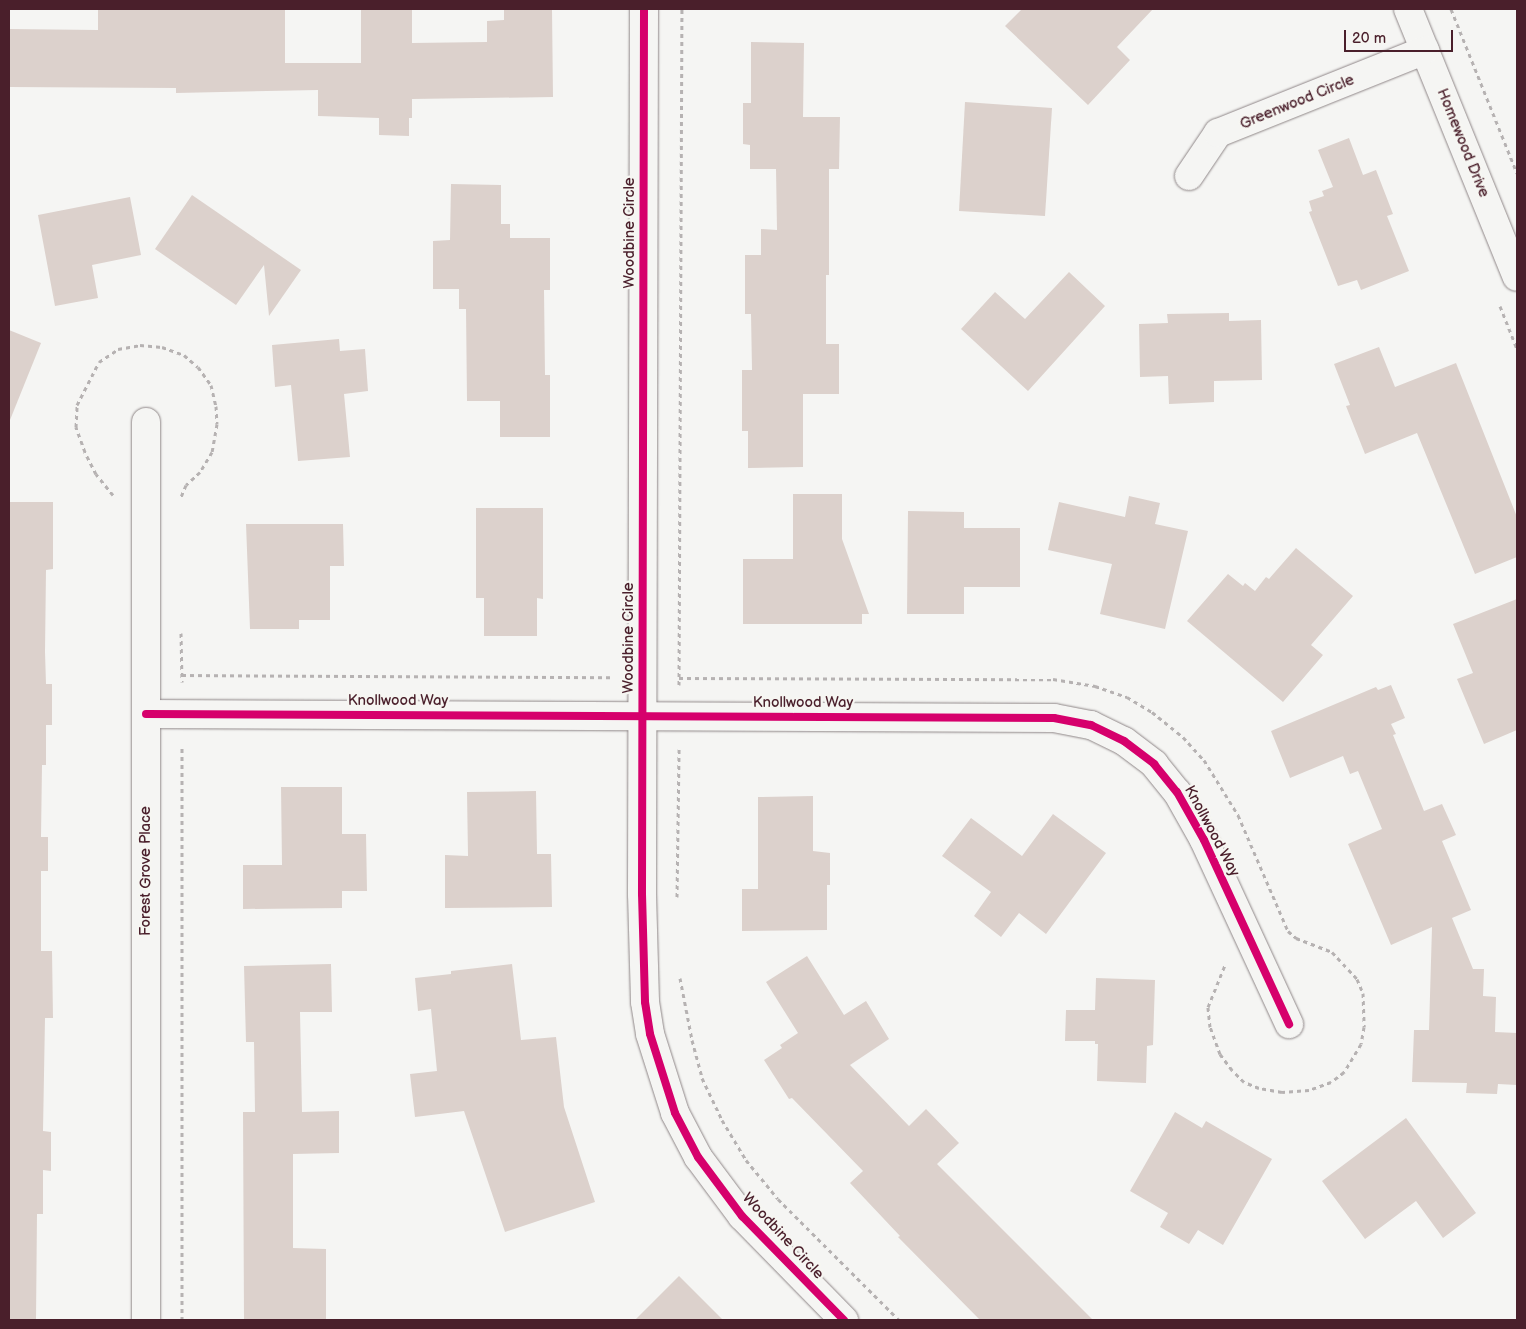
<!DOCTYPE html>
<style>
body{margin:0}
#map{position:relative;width:1526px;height:1329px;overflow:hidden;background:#f5f5f3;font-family:"Balsamiq Sans",sans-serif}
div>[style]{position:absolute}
.building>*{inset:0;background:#dcd1cc}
.path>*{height:3px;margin-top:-1.5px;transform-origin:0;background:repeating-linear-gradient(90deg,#b6b2b2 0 4px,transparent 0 8px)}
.roads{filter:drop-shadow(0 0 1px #8f8788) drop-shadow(0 0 1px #8f8788)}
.minor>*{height:28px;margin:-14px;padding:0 14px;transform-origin:14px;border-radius:14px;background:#f5f5f3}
.cycleway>*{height:8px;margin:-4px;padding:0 4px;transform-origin:4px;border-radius:4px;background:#d6006c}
span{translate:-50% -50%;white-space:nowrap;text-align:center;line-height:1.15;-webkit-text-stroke:4.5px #f6f6f2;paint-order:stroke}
.street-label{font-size:15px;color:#4a1f2b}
.frame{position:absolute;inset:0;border:10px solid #4a1f2b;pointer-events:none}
.scale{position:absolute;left:1344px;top:30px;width:109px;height:22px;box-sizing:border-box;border:2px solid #4a1f2b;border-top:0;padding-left:6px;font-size:15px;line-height:18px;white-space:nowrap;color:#4a1f2b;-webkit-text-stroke:4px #f6f6f2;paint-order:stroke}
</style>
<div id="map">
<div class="building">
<div style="clip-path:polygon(98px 9px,285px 9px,285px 63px,361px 63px,361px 9px,412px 9px,412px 43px,487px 42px,487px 21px,504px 20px,504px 9px,552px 9px,553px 97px,412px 99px,412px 118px,409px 118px,409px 136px,379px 135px,379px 118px,318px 116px,318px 90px,176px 93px,176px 88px,9px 87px,9px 29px,98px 30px)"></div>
<div style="clip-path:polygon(1022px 9px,1153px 9px,1117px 47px,1130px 60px,1088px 105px,1005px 26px)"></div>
<div style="clip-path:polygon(751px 42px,804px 43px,803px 117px,840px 117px,839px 169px,829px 169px,829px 275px,826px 275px,826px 344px,839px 344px,839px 394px,803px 394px,803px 467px,748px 468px,748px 431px,742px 431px,742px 370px,752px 370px,751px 314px,745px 314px,745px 255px,761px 255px,761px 229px,777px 230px,776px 169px,750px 169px,750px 145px,743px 144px,743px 103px,751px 103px)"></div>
<div style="clip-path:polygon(965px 102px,1052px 108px,1045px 216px,959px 211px)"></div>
<div style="clip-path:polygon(1349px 138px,1363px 175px,1376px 170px,1393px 214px,1387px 216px,1409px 271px,1361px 290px,1357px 280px,1338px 286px,1309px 212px,1312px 211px,1309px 201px,1324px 196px,1322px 191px,1333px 187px,1318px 150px)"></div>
<div style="clip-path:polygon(451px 184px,501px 185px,501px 224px,510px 224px,510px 238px,550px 238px,550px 290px,544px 290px,545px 375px,550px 375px,550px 437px,500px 437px,500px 401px,467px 401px,466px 309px,459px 309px,459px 289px,433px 289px,433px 241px,450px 240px)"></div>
<div style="clip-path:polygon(192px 195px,301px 270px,269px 316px,264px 265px,236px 305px,155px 249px)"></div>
<div style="clip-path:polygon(130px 197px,141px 255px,92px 265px,98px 298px,55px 306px,38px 215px)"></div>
<div style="clip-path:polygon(1069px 272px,1105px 306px,1028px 391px,961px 329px,995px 292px,1025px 319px)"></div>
<div style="clip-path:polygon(1229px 313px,1229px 321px,1261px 320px,1262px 380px,1214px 381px,1214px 402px,1169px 404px,1168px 376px,1140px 377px,1139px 324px,1168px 323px,1167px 314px)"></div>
<div style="clip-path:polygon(9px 330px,41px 343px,10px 420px,9px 419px)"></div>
<div style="clip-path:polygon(339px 339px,340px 351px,365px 349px,368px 391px,344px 394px,350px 457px,298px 461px,291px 385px,275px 387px,272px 345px)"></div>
<div style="clip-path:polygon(1379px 347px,1395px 387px,1456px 363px,1517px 517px,1517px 557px,1475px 574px,1417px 433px,1365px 454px,1346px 406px,1350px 405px,1334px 364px)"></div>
<div style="clip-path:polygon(793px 494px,842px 494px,842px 539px,869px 614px,862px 614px,862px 624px,743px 624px,743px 559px,793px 559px)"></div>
<div style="clip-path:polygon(1129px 496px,1160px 503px,1155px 524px,1188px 531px,1165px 629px,1100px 614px,1112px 564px,1048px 550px,1059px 502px,1125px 517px)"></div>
<div style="clip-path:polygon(9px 502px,53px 502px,53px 569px,46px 570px,45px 652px,46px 684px,52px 684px,52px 725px,46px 725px,46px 765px,42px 765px,41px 837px,48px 837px,48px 871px,41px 871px,41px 951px,52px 951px,53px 1018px,45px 1018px,43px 1131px,51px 1132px,51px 1171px,43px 1170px,43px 1214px,37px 1214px,36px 1320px,9px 1320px)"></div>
<div style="clip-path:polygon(476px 508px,543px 508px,543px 599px,537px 598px,537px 636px,484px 636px,484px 598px,476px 598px)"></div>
<div style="clip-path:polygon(908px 511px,964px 512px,964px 528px,1020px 528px,1020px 587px,964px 587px,964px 614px,907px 614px)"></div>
<div style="clip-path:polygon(246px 524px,343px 524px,344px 566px,330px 566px,330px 620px,299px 620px,299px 629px,250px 629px)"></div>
<div style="clip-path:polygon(1296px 548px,1353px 596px,1311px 645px,1323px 655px,1283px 702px,1187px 621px,1228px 574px,1243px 586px,1245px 583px,1255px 591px,1266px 577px,1269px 579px)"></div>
<div style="clip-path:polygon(1517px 599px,1517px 730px,1484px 744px,1457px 679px,1473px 673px,1453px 624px)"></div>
<div style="clip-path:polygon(1391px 685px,1405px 718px,1391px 724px,1396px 734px,1393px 735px,1424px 811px,1442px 804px,1456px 835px,1442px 841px,1471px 910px,1452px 918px,1473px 969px,1484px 969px,1483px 996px,1496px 997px,1495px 1032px,1517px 1033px,1517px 1085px,1498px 1084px,1497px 1094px,1466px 1093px,1467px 1083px,1412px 1082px,1414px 1030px,1429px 1030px,1432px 927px,1391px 945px,1348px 844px,1382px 829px,1358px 771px,1350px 774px,1343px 756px,1290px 778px,1271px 731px,1376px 687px,1378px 690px)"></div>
<div style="clip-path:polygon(281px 787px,342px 787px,342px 834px,366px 834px,367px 891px,342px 891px,342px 908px,243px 909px,243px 865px,282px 865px)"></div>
<div style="clip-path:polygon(536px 791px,537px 854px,551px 854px,552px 907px,445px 908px,445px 855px,468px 856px,467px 792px)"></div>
<div style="clip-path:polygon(813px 796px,813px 851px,830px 853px,830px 885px,827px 885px,827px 930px,742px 931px,742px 889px,758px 889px,758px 797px)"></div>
<div style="clip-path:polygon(1053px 814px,1106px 853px,1046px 934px,1019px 913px,1001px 937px,974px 916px,991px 892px,942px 856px,971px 818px,1022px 856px)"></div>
<div style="clip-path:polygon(807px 956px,844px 1015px,866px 1001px,889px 1039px,850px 1065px,909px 1126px,926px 1109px,959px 1143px,937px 1164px,1093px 1320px,980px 1320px,898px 1237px,900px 1236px,850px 1183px,863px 1171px,792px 1098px,789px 1099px,764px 1060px,782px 1048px,780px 1045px,798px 1033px,766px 982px)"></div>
<div style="clip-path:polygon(331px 964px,332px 1012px,300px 1012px,302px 1112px,339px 1111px,339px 1153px,293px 1154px,293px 1248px,326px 1249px,326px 1320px,244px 1320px,243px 1112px,255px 1112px,254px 1042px,246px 1042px,244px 966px)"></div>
<div style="clip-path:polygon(512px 964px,521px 1040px,556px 1037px,564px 1107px,595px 1202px,505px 1232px,464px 1111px,415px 1117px,410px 1074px,437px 1071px,431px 1009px,418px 1011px,415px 978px,451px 974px,451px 971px)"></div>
<div style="clip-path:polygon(1096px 978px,1155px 980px,1153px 1045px,1147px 1046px,1146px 1083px,1097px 1081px,1098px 1044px,1095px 1044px,1095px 1041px,1065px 1041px,1066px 1010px,1095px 1010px)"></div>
<div style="clip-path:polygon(1175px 1112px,1202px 1128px,1206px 1121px,1272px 1159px,1223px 1245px,1198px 1230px,1189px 1244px,1160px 1227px,1168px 1213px,1130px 1191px)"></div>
<div style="clip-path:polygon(1406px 1118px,1476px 1213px,1443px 1238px,1416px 1201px,1365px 1239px,1322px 1181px)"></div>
<div style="clip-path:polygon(679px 1276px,723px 1320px,635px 1320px)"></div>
</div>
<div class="path">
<div style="left:1451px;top:9px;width:177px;rotate:68.1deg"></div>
<div style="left:1500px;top:306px;width:46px;rotate:68.4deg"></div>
<div style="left:113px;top:495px;width:27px;rotate:-129deg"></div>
<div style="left:96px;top:474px;width:25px;rotate:-117deg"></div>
<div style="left:85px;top:452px;width:27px;rotate:-110deg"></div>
<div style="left:76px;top:427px;width:22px;rotate:-87deg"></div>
<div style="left:77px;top:405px;width:48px;rotate:-62.9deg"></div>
<div style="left:99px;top:362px;width:23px;rotate:-34deg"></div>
<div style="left:118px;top:349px;width:22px;rotate:-10deg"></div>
<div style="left:140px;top:345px;width:22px;rotate:5deg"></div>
<div style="left:162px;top:347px;width:23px;rotate:20deg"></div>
<div style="left:184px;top:355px;width:18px;rotate:41deg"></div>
<div style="left:198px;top:367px;width:22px;rotate:54deg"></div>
<div style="left:211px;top:385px;width:22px;rotate:77deg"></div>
<div style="left:216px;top:406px;width:18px;rotate:87deg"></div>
<div style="left:217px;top:424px;width:28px;rotate:100deg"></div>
<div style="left:212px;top:452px;width:23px;rotate:121deg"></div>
<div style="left:200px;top:472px;width:19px;rotate:137deg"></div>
<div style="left:186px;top:485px;width:15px;rotate:113deg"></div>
<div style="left:181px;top:633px;width:49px;rotate:88.8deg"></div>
<div style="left:182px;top:675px;width:429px;rotate:0.3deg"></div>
<div style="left:679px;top:678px;width:374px;rotate:0.2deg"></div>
<div style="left:1053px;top:679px;width:43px;rotate:9.5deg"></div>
<div style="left:1095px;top:686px;width:34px;rotate:19deg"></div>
<div style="left:1127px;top:697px;width:29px;rotate:31deg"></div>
<div style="left:1152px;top:712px;width:40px;rotate:39deg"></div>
<div style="left:1183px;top:737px;width:31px;rotate:48deg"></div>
<div style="left:1204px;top:760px;width:65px;rotate:58.3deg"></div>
<div style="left:1238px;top:815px;width:126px;rotate:66.7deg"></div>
<div style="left:1288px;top:931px;width:11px;rotate:41deg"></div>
<div style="left:1296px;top:938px;width:39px;rotate:21deg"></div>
<div style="left:1332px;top:952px;width:37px;rotate:47deg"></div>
<div style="left:1357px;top:979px;width:15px;rotate:67deg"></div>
<div style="left:1363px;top:993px;width:34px;rotate:88deg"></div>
<div style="left:1364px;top:1027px;width:17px;rotate:100deg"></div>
<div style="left:1361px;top:1044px;width:33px;rotate:121deg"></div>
<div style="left:1344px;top:1072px;width:16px;rotate:142deg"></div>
<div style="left:1331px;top:1082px;width:23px;rotate:160deg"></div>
<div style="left:1309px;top:1090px;width:27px;rotate:176deg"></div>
<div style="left:1282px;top:1092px;width:23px;rotate:-170deg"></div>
<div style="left:1259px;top:1088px;width:16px;rotate:-158deg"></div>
<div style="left:1244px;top:1082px;width:17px;rotate:-135deg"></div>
<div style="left:1232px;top:1070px;width:20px;rotate:-127deg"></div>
<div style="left:1220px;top:1054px;width:29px;rotate:-110deg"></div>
<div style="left:1210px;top:1027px;width:20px;rotate:-96deg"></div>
<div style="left:1208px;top:1007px;width:45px;rotate:-68deg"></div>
<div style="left:679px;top:685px;width:676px;rotate:-89.75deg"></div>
<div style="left:677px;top:897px;width:148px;rotate:-89.2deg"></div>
<div style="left:680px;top:978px;width:63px;rotate:79deg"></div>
<div style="left:692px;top:1040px;width:39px;rotate:75deg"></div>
<div style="left:702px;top:1078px;width:47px;rotate:64.5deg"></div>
<div style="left:722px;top:1120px;width:47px;rotate:59deg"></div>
<div style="left:746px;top:1160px;width:50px;rotate:50.6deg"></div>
<div style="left:778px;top:1199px;width:171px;rotate:45deg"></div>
<div style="left:182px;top:1320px;width:574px;rotate:-90deg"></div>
</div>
<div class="roads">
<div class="minor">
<div style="left:644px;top:9px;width:885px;rotate:90.13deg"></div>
<div style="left:642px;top:894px;width:108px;rotate:88.4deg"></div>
<div style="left:645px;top:1002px;width:32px;rotate:81deg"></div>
<div style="left:650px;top:1034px;width:83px;rotate:72.4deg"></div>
<div style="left:675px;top:1113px;width:50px;rotate:62.4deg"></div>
<div style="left:698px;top:1157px;width:74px;rotate:53.3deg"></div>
<div style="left:742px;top:1216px;width:146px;rotate:45.6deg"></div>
<div style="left:1408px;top:9px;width:289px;rotate:67.9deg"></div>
<div style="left:1189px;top:176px;width:52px;rotate:-56deg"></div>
<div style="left:1218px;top:133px;width:223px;rotate:-21.8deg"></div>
<div style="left:146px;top:422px;width:898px;rotate:90deg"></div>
<div style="left:146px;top:714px;width:908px;rotate:0.25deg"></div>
<div style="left:1054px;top:718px;width:38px;rotate:11deg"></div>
<div style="left:1091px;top:725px;width:37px;rotate:26deg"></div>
<div style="left:1124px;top:741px;width:38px;rotate:37deg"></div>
<div style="left:1154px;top:764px;width:36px;rotate:51deg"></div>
<div style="left:1177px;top:792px;width:55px;rotate:60.6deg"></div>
<div style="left:1204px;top:840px;width:203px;rotate:65.2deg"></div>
</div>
</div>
<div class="cycleway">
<div style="left:644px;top:9px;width:885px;rotate:90.13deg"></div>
<div style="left:642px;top:894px;width:108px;rotate:88.4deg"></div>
<div style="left:645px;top:1002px;width:32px;rotate:81deg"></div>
<div style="left:650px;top:1034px;width:83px;rotate:72.4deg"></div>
<div style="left:675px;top:1113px;width:50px;rotate:62.4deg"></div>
<div style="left:698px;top:1157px;width:74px;rotate:53.3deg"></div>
<div style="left:742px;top:1216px;width:146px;rotate:45.6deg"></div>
<div style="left:146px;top:714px;width:908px;rotate:0.25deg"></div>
<div style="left:1054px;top:718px;width:38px;rotate:11deg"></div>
<div style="left:1091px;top:725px;width:37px;rotate:26deg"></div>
<div style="left:1124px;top:741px;width:38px;rotate:37deg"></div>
<div style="left:1154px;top:764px;width:36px;rotate:51deg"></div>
<div style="left:1177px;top:792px;width:55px;rotate:60.6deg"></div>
<div style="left:1204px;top:840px;width:203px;rotate:65.2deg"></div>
</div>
<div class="street-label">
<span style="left:1297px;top:102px;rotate:-22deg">Greenwood Circle</span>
<span style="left:1463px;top:143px;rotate:68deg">Homewood Drive</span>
<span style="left:630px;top:233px;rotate:-90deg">Woodbine Circle</span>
<span style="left:629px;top:638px;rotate:-90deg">Woodbine Circle</span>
<span style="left:398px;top:701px">Knollwood Way</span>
<span style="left:803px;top:703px">Knollwood Way</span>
<span style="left:1212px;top:831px;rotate:62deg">Knollwood Way</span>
<span style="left:146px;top:871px;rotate:-90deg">Forest Grove Place</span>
<span style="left:783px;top:1236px;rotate:47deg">Woodbine Circle</span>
</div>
<div class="frame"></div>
<div class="scale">20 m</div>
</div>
